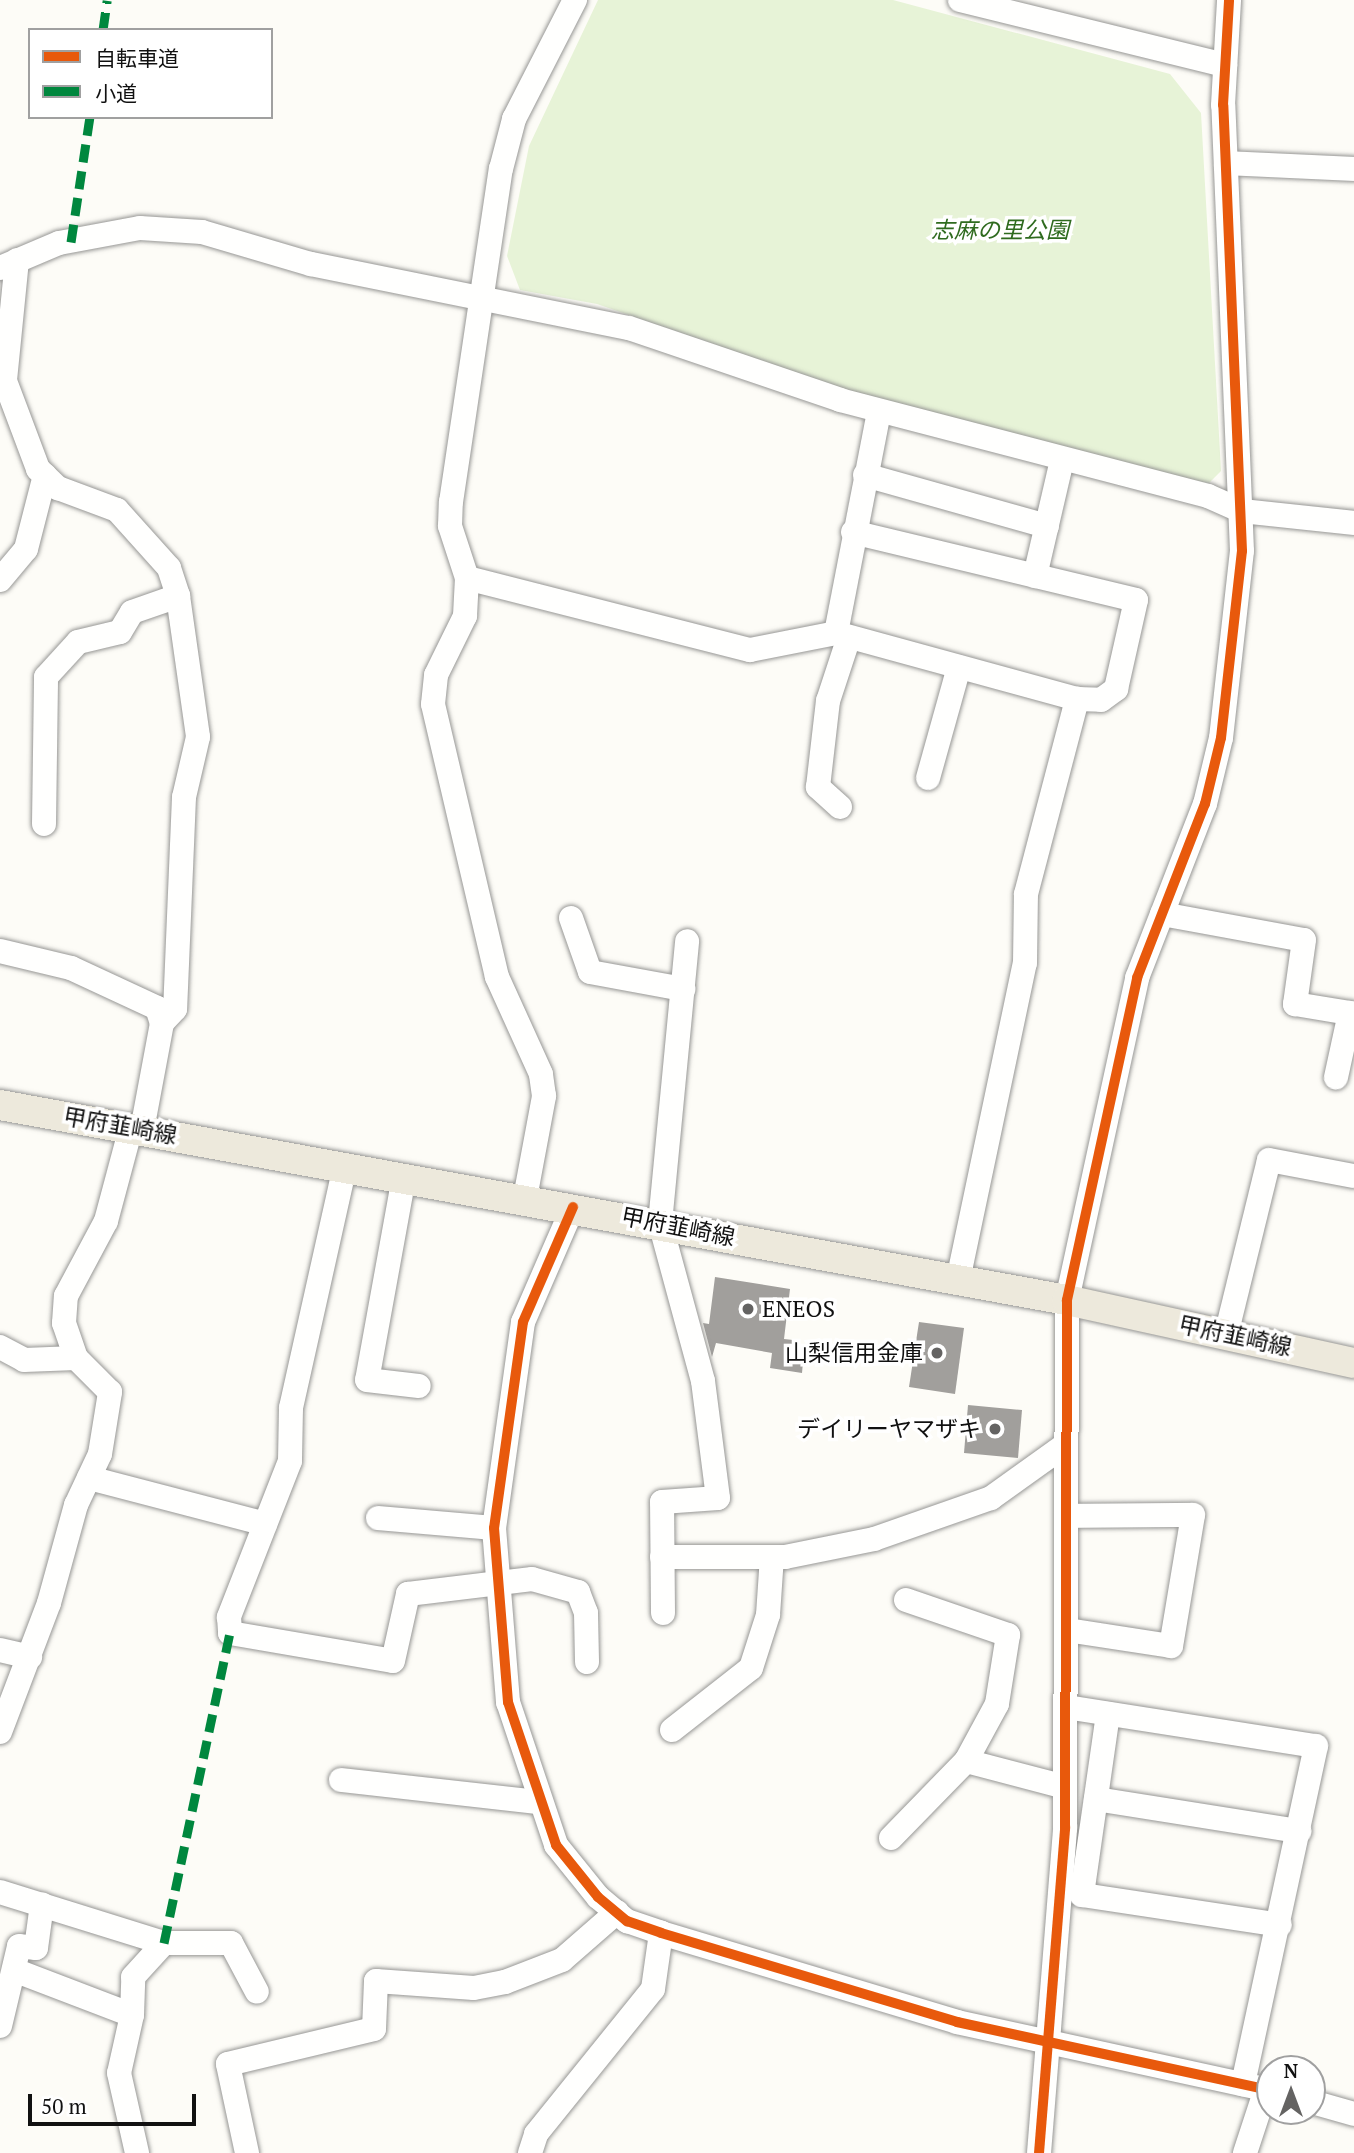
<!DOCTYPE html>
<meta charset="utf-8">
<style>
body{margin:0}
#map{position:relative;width:1354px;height:2153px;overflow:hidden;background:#fdfcf7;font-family:"PT Serif","Noto Sans JP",serif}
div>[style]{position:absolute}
.green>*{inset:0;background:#e7f3d7}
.building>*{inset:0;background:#a19f9c}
.roads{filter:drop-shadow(0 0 2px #979795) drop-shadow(0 0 2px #979795)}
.minor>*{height:24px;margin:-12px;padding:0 12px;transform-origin:12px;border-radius:12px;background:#fffffe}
.major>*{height:30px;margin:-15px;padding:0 15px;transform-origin:15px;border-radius:15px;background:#ede9dc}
.quiet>*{height:9px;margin-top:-4.5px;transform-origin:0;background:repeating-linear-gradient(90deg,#00873e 0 18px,transparent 0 27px)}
.cycleway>*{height:10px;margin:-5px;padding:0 5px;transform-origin:5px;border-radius:5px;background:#e8590c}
.dots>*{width:19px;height:19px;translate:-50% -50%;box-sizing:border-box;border:4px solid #fff;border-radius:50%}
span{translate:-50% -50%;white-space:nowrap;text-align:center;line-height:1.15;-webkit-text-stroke:7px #fff;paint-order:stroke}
.park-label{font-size:23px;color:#2f6b1f;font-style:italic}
.street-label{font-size:23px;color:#111}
.poi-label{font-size:23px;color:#111}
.left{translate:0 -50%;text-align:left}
.right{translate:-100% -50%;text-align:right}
.legend{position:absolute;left:28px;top:28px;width:245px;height:91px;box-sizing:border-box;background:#fff;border:2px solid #a0a0a0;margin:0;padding:9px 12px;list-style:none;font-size:21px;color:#111}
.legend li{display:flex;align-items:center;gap:14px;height:35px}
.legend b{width:35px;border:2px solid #a0a0a0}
.north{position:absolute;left:1256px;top:2055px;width:70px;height:70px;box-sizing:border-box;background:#fff;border:2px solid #a0a0a0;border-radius:50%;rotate:0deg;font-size:19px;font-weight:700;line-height:28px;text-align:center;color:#111}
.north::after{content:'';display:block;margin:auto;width:24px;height:32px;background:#646362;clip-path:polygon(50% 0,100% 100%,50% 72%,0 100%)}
.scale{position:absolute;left:28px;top:2094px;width:168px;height:32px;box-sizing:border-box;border:4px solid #111;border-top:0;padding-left:9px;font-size:21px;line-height:24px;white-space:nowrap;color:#111;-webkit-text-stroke:5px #fff;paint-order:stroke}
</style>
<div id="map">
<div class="green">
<div style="clip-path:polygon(598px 0,893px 0,1170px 74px,1201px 113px,1221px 471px,1209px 483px,1188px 480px,858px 394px,597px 304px,520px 290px,507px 256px,529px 146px)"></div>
</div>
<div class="building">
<div style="clip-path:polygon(715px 1277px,790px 1289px,784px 1339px,793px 1340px,792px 1350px,804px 1351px,802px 1373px,770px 1368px,772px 1353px,716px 1343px,712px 1357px,703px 1323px,709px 1324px)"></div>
<div style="clip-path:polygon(919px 1322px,964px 1328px,955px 1394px,909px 1387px)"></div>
<div style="clip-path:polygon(968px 1405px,1022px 1410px,1018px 1458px,964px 1453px)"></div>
</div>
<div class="roads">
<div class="minor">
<div style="left:960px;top:0;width:273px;rotate:13.8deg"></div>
<div style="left:1226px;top:163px;width:128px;rotate:2.7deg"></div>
<div style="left:17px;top:260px;width:122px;rotate:95.7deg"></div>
<div style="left:5px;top:381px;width:94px;rotate:69.4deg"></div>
<div style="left:38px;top:469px;width:28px;rotate:44deg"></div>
<div style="left:58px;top:488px;width:63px;rotate:20.4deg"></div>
<div style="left:117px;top:510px;width:78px;rotate:48.1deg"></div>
<div style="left:169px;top:568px;width:29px;rotate:72deg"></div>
<div style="left:178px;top:596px;width:142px;rotate:81.9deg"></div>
<div style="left:198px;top:737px;width:62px;rotate:103.1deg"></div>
<div style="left:184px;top:797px;width:212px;rotate:92.4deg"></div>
<div style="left:175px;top:1009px;width:19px;rotate:133deg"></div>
<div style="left:0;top:268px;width:64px;rotate:-23deg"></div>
<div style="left:59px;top:243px;width:82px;rotate:-10.5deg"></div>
<div style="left:140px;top:228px;width:62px;rotate:3.7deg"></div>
<div style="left:202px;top:232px;width:114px;rotate:16.4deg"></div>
<div style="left:311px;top:264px;width:324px;rotate:11.4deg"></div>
<div style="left:629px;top:328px;width:223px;rotate:18.8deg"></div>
<div style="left:840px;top:400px;width:380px;rotate:14.6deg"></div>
<div style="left:1208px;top:496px;width:37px;rotate:24deg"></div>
<div style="left:1242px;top:511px;width:113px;rotate:6.1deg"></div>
<div style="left:865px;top:475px;width:189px;rotate:15.7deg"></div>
<div style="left:1035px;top:576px;width:119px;rotate:-76.9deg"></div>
<div style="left:467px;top:578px;width:292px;rotate:14.3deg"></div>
<div style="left:750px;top:650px;width:88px;rotate:-11.2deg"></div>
<div style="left:836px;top:633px;width:250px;rotate:15.3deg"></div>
<div style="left:1077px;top:699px;width:24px;rotate:2deg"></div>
<div style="left:1101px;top:700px;width:19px;rotate:-36deg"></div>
<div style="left:1116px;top:689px;width:91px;rotate:-77.3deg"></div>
<div style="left:1136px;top:600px;width:291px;rotate:-166.5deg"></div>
<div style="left:0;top:580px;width:40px;rotate:-50deg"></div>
<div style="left:26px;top:549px;width:76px;rotate:-75.6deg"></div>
<div style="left:836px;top:633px;width:226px;rotate:-79deg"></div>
<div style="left:928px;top:778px;width:115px;rotate:-74.4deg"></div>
<div style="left:840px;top:807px;width:30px;rotate:-138deg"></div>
<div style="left:818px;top:787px;width:87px;rotate:-83.4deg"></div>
<div style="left:828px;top:701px;width:67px;rotate:-71.8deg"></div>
<div style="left:44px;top:824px;width:147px;rotate:-89.2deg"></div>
<div style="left:46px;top:677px;width:47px;rotate:-47.6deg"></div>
<div style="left:78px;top:642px;width:43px;rotate:-13.4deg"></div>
<div style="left:120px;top:632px;width:23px;rotate:-59deg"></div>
<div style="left:132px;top:612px;width:49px;rotate:-19.2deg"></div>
<div style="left:1162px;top:914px;width:144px;rotate:10.4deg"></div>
<div style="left:1304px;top:940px;width:65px;rotate:98deg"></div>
<div style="left:1295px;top:1004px;width:56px;rotate:9.3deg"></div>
<div style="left:1350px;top:1013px;width:66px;rotate:102.3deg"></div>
<div style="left:571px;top:918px;width:57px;rotate:70.6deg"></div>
<div style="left:590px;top:972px;width:95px;rotate:10.4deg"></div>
<div style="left:0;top:951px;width:73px;rotate:13.5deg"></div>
<div style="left:71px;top:968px;width:95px;rotate:24.9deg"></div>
<div style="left:157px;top:1008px;width:16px;rotate:72deg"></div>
<div style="left:162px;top:1023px;width:109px;rotate:100.6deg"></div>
<div style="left:345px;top:1166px;width:248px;rotate:102.6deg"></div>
<div style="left:291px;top:1408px;width:53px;rotate:91.1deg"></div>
<div style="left:290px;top:1461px;width:168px;rotate:111.4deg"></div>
<div style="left:229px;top:1617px;width:16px;rotate:86deg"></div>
<div style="left:230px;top:1633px;width:165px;rotate:9.7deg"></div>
<div style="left:393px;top:1661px;width:69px;rotate:-77.4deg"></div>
<div style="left:408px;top:1594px;width:125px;rotate:-6.9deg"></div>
<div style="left:532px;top:1579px;width:48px;rotate:15.8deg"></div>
<div style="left:578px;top:1592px;width:22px;rotate:69deg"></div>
<div style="left:586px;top:1613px;width:49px;rotate:88.8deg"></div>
<div style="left:404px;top:1177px;width:206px;rotate:100.3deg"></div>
<div style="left:367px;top:1380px;width:52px;rotate:6.6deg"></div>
<div style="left:525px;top:1198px;width:104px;rotate:-79.4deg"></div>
<div style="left:544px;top:1096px;width:22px;rotate:-98deg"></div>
<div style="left:541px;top:1074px;width:107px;rotate:-114.4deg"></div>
<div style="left:497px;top:977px;width:280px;rotate:-103.2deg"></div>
<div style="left:433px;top:704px;width:29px;rotate:-84deg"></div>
<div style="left:436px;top:675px;width:66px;rotate:-63.8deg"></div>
<div style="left:465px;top:616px;width:38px;rotate:-87deg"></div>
<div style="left:467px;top:578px;width:55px;rotate:-108.1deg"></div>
<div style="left:450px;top:526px;width:24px;rotate:-88deg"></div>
<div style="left:451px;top:502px;width:337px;rotate:-81.5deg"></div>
<div style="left:501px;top:169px;width:52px;rotate:-75.4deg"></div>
<div style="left:514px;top:119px;width:134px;rotate:-62.9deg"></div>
<div style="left:573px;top:1207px;width:125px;rotate:113.5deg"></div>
<div style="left:523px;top:1322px;width:208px;rotate:98deg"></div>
<div style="left:494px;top:1528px;width:175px;rotate:85.4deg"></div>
<div style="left:508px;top:1702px;width:151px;rotate:71.4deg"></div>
<div style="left:556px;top:1845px;width:67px;rotate:51.1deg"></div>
<div style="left:598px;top:1897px;width:38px;rotate:40deg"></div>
<div style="left:627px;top:1921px;width:36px;rotate:19deg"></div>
<div style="left:661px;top:1933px;width:309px;rotate:16.7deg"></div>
<div style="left:957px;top:2022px;width:320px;rotate:12.3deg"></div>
<div style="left:958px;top:1280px;width:324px;rotate:-78.1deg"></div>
<div style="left:1025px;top:963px;width:69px;rotate:-89.2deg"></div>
<div style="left:1026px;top:894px;width:202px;rotate:-75.3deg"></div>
<div style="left:1226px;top:1335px;width:180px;rotate:-76.2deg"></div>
<div style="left:1269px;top:1160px;width:86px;rotate:10.7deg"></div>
<div style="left:0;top:1347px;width:27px;rotate:28deg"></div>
<div style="left:24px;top:1360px;width:52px;rotate:-2.2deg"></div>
<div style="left:89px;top:1478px;width:182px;rotate:14.6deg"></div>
<div style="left:1066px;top:1516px;width:127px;rotate:-0.5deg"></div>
<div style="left:1193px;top:1515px;width:133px;rotate:99.5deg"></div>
<div style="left:1171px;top:1646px;width:106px;rotate:-171.3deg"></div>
<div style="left:378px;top:1518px;width:116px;rotate:4.9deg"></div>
<div style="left:662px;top:1557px;width:123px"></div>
<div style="left:785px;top:1557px;width:91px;rotate:-11.4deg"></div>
<div style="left:874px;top:1539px;width:124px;rotate:-19.3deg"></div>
<div style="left:991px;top:1498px;width:91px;rotate:-35.6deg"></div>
<div style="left:906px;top:1600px;width:108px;rotate:18.9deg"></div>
<div style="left:1008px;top:1635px;width:70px;rotate:99.1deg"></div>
<div style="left:997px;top:1704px;width:65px;rotate:118.5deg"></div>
<div style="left:663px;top:1613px;width:111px;rotate:-90.5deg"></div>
<div style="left:662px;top:1502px;width:56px;rotate:-4.1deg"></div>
<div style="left:718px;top:1498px;width:118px;rotate:-97.3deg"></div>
<div style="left:703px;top:1381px;width:164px;rotate:-105.2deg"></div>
<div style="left:660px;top:1223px;width:283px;rotate:-84.5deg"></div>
<div style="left:0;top:1650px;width:31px;rotate:13deg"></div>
<div style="left:1066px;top:1707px;width:253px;rotate:8.9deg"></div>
<div style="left:1316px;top:1746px;width:346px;rotate:102.2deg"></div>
<div style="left:1108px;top:1714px;width:183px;rotate:98.2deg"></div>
<div style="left:1082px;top:1895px;width:200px;rotate:8.6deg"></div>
<div style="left:672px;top:1730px;width:100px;rotate:-38.1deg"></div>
<div style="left:751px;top:1668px;width:56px;rotate:-72.2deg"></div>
<div style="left:768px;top:1615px;width:58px;rotate:-86.1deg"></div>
<div style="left:0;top:1732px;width:138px;rotate:-69.2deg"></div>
<div style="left:49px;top:1603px;width:102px;rotate:-74.6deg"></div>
<div style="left:76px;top:1505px;width:56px;rotate:-64.8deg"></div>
<div style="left:100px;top:1454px;width:63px;rotate:-80.8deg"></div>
<div style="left:110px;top:1392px;width:48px;rotate:-135deg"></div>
<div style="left:76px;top:1358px;width:37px;rotate:-109deg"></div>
<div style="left:64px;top:1323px;width:27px;rotate:-86deg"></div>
<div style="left:66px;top:1296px;width:85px;rotate:-61.9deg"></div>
<div style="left:106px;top:1221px;width:96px;rotate:-75deg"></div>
<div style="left:341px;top:1780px;width:197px;rotate:6.4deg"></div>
<div style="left:1096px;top:1799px;width:206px;rotate:9deg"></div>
<div style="left:891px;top:1838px;width:107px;rotate:-45.8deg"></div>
<div style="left:966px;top:1761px;width:102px;rotate:14.7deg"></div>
<div style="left:0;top:1892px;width:172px;rotate:17.3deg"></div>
<div style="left:164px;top:1943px;width:67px"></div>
<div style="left:231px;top:1943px;width:55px;rotate:62deg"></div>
<div style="left:14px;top:1970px;width:126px;rotate:20.9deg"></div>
<div style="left:132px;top:2015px;width:59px;rotate:102.6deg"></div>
<div style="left:119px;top:2073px;width:82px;rotate:77.3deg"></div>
<div style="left:132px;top:2015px;width:38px;rotate:-88deg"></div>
<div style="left:133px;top:1977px;width:46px;rotate:-47.6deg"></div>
<div style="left:0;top:2026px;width:82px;rotate:-76.6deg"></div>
<div style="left:19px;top:1946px;width:17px;rotate:7deg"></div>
<div style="left:36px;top:1948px;width:44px;rotate:-82.2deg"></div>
<div style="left:1312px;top:2102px;width:44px;rotate:15.9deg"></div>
<div style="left:247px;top:2153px;width:91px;rotate:-102.1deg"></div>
<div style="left:228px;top:2064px;width:150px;rotate:-13.5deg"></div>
<div style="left:374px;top:2029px;width:48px;rotate:-87.6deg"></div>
<div style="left:376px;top:1981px;width:98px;rotate:4.1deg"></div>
<div style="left:474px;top:1988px;width:32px;rotate:-11deg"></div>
<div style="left:505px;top:1982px;width:61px;rotate:-21.1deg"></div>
<div style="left:562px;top:1960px;width:73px;rotate:-41.1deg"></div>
<div style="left:530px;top:2153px;width:20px;rotate:-72deg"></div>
<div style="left:536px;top:2134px;width:186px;rotate:-51.1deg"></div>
<div style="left:653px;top:1989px;width:57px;rotate:-81.9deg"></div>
<div style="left:1039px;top:2153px;width:326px;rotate:-85.4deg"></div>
<div style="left:1065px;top:1828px;width:528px;rotate:-89.78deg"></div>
<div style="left:1067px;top:1300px;width:330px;rotate:-77.7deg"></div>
<div style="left:1137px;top:978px;width:187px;rotate:-68.7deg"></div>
<div style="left:1205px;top:804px;width:68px;rotate:-76.4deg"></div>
<div style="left:1221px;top:738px;width:188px;rotate:-83.6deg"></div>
<div style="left:1242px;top:551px;width:446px;rotate:-92.4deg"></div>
<div style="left:1223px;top:105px;width:105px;rotate:-86.7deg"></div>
<div style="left:1245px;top:2153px;width:67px;rotate:-71.8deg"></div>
</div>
<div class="major">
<div style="left:0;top:1105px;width:1085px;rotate:10.36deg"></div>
<div style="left:1067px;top:1300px;width:294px;rotate:12.4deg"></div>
</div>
</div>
<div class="quiet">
<div style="left:103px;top:30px;width:30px;rotate:-82deg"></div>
<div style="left:71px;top:242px;width:126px;rotate:-81.4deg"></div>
<div style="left:164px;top:1943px;width:317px;rotate:-78deg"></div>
</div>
<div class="cycleway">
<div style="left:573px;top:1207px;width:125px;rotate:113.5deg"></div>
<div style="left:523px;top:1322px;width:208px;rotate:98deg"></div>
<div style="left:494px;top:1528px;width:175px;rotate:85.4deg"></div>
<div style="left:508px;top:1702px;width:151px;rotate:71.4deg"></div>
<div style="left:556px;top:1845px;width:67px;rotate:51.1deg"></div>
<div style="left:598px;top:1897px;width:38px;rotate:40deg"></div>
<div style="left:627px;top:1921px;width:36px;rotate:19deg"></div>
<div style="left:661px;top:1933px;width:309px;rotate:16.7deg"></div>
<div style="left:957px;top:2022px;width:320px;rotate:12.3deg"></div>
<div style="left:1039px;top:2153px;width:326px;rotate:-85.4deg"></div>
<div style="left:1065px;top:1828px;width:528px;rotate:-89.78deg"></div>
<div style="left:1067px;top:1300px;width:330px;rotate:-77.7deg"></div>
<div style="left:1137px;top:978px;width:187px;rotate:-68.7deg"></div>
<div style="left:1205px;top:804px;width:68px;rotate:-76.4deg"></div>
<div style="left:1221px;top:738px;width:188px;rotate:-83.6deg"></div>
<div style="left:1242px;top:551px;width:446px;rotate:-92.4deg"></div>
<div style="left:1223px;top:105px;width:105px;rotate:-86.7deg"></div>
</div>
<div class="dots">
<div style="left:748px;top:1309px;background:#646362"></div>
<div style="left:937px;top:1353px;background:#646362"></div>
<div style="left:995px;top:1429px;background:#646362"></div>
</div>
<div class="park-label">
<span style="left:1000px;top:230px">志麻の里公園</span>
</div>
<div class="street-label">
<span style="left:120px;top:1126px;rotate:10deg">甲府韮崎線</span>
<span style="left:678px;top:1227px;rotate:11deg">甲府韮崎線</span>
<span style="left:1235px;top:1336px;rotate:12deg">甲府韮崎線</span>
</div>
<div class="poi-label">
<span class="left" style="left:762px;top:1309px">ENEOS</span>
<span class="right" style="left:923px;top:1353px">山梨信用金庫</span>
<span class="right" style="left:981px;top:1429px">デイリーヤマザキ</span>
</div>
<ul class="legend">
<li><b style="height:9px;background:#e8590c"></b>自転車道</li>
<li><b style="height:9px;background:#00873e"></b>小道</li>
</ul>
<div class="north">N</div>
<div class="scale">50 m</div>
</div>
